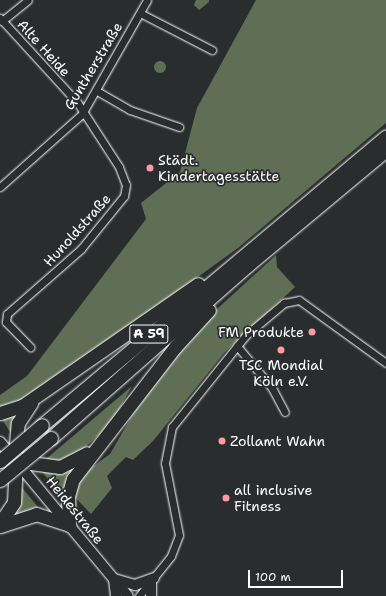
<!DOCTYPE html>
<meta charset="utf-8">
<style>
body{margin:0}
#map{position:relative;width:386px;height:596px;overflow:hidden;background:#2a2d2e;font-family:"Shantell Sans",sans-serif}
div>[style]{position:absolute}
.green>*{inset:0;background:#616e56}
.round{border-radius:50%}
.roads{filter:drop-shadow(0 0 1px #fff) drop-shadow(0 0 1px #fff)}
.street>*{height:7px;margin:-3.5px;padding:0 3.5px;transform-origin:3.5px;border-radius:3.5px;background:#2a2d2e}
.secondary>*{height:10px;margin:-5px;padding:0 5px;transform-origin:5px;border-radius:5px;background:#2a2d2e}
.highway>*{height:13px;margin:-6.5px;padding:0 6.5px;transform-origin:6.5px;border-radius:6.5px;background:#2a2d2e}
.bridges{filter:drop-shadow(0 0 1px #fff) drop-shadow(0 0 1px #fff)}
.highway-bridge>*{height:13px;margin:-6.5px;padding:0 6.5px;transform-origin:6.5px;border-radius:6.5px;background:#2a2d2e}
.dots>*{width:11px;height:11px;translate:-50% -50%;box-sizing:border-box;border:2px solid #2a2d2e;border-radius:50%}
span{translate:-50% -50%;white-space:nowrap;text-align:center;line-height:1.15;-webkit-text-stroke:3.5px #2a2d2e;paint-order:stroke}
.shield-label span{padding:1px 3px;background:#2a2d2e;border:1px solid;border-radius:3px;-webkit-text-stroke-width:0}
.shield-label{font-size:13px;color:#fff;font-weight:700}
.street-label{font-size:14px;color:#fff}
.poi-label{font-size:14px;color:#fff}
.left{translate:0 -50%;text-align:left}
.right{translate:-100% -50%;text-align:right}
.scale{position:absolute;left:248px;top:570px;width:95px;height:18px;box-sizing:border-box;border:2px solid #fff;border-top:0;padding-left:5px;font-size:12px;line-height:14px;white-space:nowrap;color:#fff;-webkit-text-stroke:3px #2a2d2e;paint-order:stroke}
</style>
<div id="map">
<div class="green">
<div style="clip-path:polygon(196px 0,209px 0,209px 2px,199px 10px,194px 5px)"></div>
<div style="clip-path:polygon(256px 0,386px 0,386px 123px,238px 248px,37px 393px,0 410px,0 395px,27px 376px,146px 219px,141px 203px,180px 172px,197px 108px)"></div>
<div class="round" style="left:154px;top:61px;width:12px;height:12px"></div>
<div style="clip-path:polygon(276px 255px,277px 267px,295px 287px,225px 352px,153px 441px,133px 460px,126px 457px,107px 476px,112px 488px,91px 514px,72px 494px,80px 476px,110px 454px,145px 393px,205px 320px)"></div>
<div style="clip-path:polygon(132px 386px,111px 424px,80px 452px,62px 461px,46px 459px)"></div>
<div style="clip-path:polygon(16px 412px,14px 438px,0 416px)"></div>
<div style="clip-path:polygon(75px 465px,62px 496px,38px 467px)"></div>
<div style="clip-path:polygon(19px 484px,38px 507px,41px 512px,13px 516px)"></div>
</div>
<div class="roads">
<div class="street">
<div style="left:140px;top:13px;width:81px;rotate:27.2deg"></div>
<div style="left:0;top:18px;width:114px;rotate:47.5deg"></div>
<div style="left:77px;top:102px;width:77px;rotate:57.1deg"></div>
<div style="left:119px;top:167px;width:19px;rotate:69deg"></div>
<div style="left:126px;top:185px;width:11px;rotate:100deg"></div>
<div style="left:124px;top:196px;width:68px;rotate:129.1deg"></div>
<div style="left:81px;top:249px;width:98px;rotate:138.7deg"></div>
<div style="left:7px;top:314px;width:8px;rotate:97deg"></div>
<div style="left:6px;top:322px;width:35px;rotate:46deg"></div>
<div style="left:2px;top:21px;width:33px;rotate:-39deg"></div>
<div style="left:97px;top:91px;width:38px;rotate:30deg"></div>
<div style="left:130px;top:110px;width:52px;rotate:19.1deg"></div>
<div style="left:0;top:187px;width:110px;rotate:-41.7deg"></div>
<div style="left:82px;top:114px;width:131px;rotate:-60.3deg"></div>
<div style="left:237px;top:346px;width:55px;rotate:50.2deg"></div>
<div style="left:272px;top:388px;width:27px;rotate:62deg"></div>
<div style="left:139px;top:596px;width:51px;rotate:-51.3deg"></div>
<div style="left:171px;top:556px;width:22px;rotate:-69deg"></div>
<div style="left:179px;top:535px;width:73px;rotate:-101deg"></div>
<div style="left:165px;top:463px;width:37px;rotate:-79deg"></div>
<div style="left:172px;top:427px;width:118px;rotate:-51.2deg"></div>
<div style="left:246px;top:335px;width:50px;rotate:-40.1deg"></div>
<div style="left:284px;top:303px;width:15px;rotate:-11deg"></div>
<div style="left:299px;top:300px;width:107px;rotate:35.9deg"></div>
</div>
<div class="secondary">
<div style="left:0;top:442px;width:200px;rotate:50.3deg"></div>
<div style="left:114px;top:579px;width:22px;rotate:16deg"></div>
<div style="left:135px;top:585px;width:20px;rotate:-20deg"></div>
<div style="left:114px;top:579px;width:17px;rotate:83deg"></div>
<div style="left:151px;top:596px;width:14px;rotate:-90deg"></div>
</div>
<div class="highway">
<div style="left:0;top:413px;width:23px;rotate:-18deg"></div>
<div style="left:22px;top:406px;width:214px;rotate:-34.7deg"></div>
<div style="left:42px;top:425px;width:449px;rotate:-40deg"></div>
<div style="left:51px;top:438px;width:262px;rotate:-41.3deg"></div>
<div style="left:248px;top:265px;width:180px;rotate:-39.8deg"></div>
<div style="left:15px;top:455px;width:32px;rotate:-85deg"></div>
<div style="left:18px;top:423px;width:24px;rotate:-57deg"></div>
<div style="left:0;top:523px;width:25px;rotate:-56deg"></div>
<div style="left:14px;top:502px;width:41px;rotate:-87.2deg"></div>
<div style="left:16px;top:461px;width:44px;rotate:7.8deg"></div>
<div style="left:60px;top:467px;width:30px;rotate:-27deg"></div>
<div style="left:0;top:526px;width:38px;rotate:-18deg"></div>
<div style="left:36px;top:514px;width:35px;rotate:18deg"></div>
<div style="left:69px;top:525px;width:29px;rotate:-92deg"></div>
<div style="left:68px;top:496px;width:18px;rotate:-74deg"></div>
<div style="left:73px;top:479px;width:167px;rotate:-52.3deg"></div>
<div style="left:175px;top:347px;width:50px;rotate:-47.4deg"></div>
</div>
</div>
<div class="bridges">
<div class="highway-bridge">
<div style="left:0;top:461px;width:55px;rotate:-40.6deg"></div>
<div style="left:0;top:480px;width:66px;rotate:-39.5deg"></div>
</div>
</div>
<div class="dots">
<div style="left:150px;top:168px;background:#ff9aa2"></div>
<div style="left:312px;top:332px;background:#ff9aa2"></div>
<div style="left:281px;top:350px;background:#ff9aa2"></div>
<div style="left:222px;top:441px;background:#ff9aa2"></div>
<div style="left:226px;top:498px;background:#ff9aa2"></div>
</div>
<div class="shield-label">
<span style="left:149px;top:334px">A 59</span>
</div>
<div class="street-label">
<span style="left:44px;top:48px;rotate:48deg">Alte Heide</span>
<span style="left:93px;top:66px;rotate:-59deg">Guntherstraße</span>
<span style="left:77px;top:230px;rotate:-48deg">Hunoldstraße</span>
<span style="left:75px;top:510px;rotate:51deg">Heidestraße</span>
</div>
<div class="poi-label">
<span class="left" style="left:158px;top:168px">Städt.<br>Kindertagesstätte</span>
<span class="right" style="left:304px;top:332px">FM Produkte</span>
<span style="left:281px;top:373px">TSC Mondial<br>Köln e.V.</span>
<span class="left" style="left:230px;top:441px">Zollamt Wahn</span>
<span class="left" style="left:234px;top:498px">all inclusive<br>Fitness</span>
</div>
<div class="scale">100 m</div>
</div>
